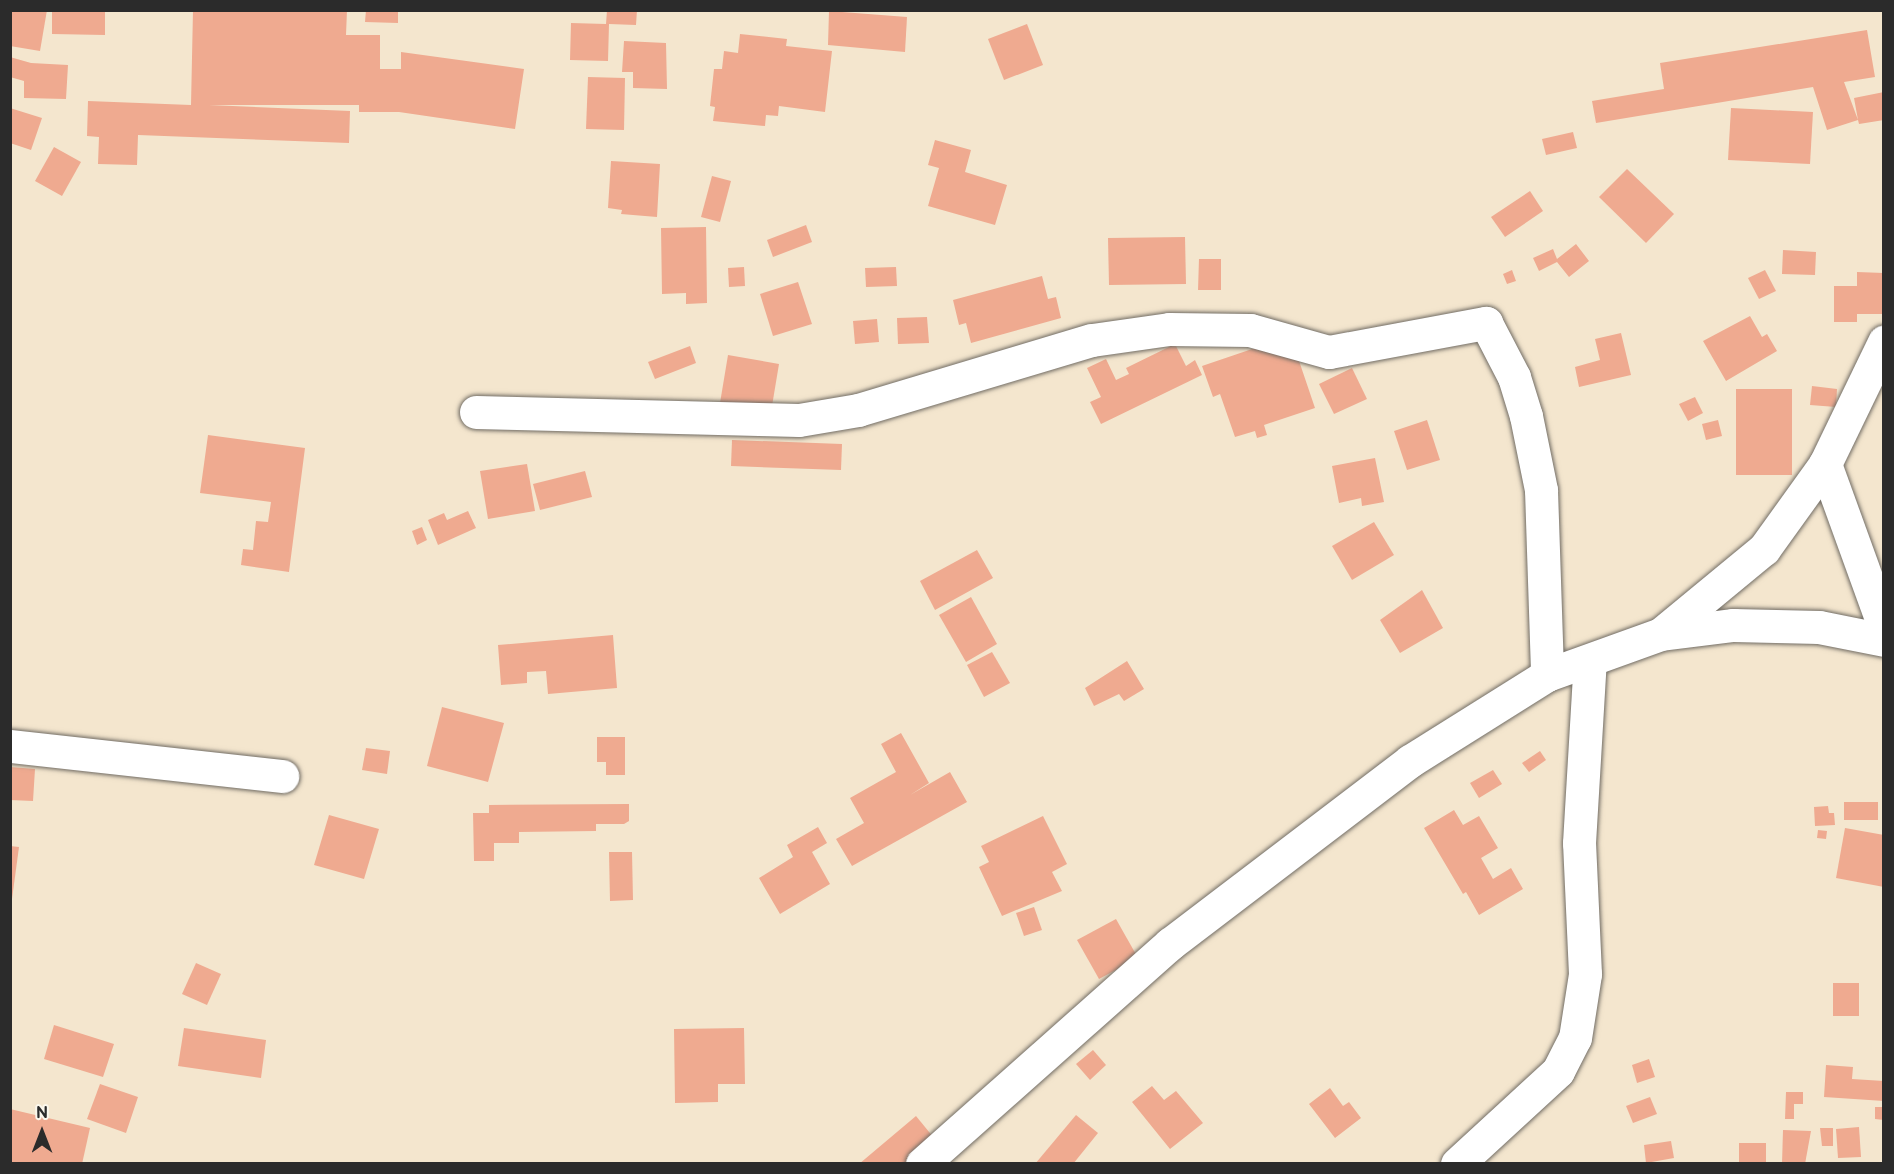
<!DOCTYPE html>
<style>
body{margin:0}
#map{position:relative;width:1894px;height:1174px;overflow:hidden;background:#f4e6ce;font-family:"Balsamiq Sans",sans-serif}
div>[style]{position:absolute}
.building>*{inset:0;background:#efaa90}
.roads{filter:drop-shadow(0 0 2px #716c64) drop-shadow(0 0 2px #716c64)}
.minor>*{height:33px;margin:-16.5px;padding:0 16.5px;transform-origin:16.5px;border-radius:16.5px;background:#fff}
span{translate:-50% -50%;white-space:nowrap;text-align:center;line-height:1.15;-webkit-text-stroke:4.5px #fbf7ec;paint-order:stroke}
.frame{position:absolute;inset:0;border:12px solid #2b2b2b;pointer-events:none}
.north{position:absolute;left:12px;top:1102px;width:60px;height:60px;-webkit-text-stroke:4px #fbf7ec;paint-order:stroke;rotate:0deg;font-size:16px;font-weight:700;line-height:24px;text-align:center;color:#2b2b2b}
.north::after{content:'';display:block;margin:auto;width:21px;height:27px;background:#2b2b2b;clip-path:polygon(50% 0,100% 100%,50% 72%,0 100%)}
</style>
<div id="map">
<div class="building">
<div style="clip-path:polygon(10px 10px,47px 10px,40px 51px,10px 46px)"></div>
<div style="clip-path:polygon(52px 10px,105px 10px,105px 35px,52px 34px)"></div>
<div style="clip-path:polygon(193px 10px,347px 10px,346px 35px,380px 35px,380px 69px,401px 69px,401px 52px,524px 69px,515px 129px,399px 112px,359px 112px,359px 105px,209px 105px,350px 111px,349px 143px,138px 135px,137px 165px,98px 164px,99px 137px,87px 136px,88px 101px,191px 105px)"></div>
<div style="clip-path:polygon(366px 10px,398px 10px,398px 23px,365px 22px)"></div>
<div style="clip-path:polygon(607px 10px,637px 10px,636px 25px,609px 24px,608px 61px,570px 60px,571px 23px,606px 24px)"></div>
<div style="clip-path:polygon(829px 11px,907px 17px,905px 52px,828px 45px)"></div>
<div style="clip-path:polygon(1027px 24px,1043px 65px,1004px 80px,988px 39px)"></div>
<div style="clip-path:polygon(1867px 30px,1875px 77px,1844px 82px,1858px 120px,1854px 98px,1884px 92px,1884px 120px,1859px 124px,1858px 120px,1827px 130px,1813px 87px,1596px 123px,1592px 101px,1664px 89px,1660px 63px)"></div>
<div style="clip-path:polygon(740px 34px,787px 39px,786px 46px,832px 51px,825px 112px,779px 106px,778px 116px,766px 115px,765px 126px,713px 121px,715px 107px,710px 106px,714px 69px,722px 69px,724px 51px,738px 53px)"></div>
<div style="clip-path:polygon(624px 41px,666px 43px,667px 89px,633px 88px,633px 72px,622px 72px)"></div>
<div style="clip-path:polygon(10px 57px,31px 63px,68px 65px,66px 99px,24px 98px,24px 81px,10px 77px)"></div>
<div style="clip-path:polygon(588px 77px,625px 78px,624px 130px,586px 129px)"></div>
<div style="clip-path:polygon(10px 108px,42px 118px,31px 150px,10px 143px)"></div>
<div style="clip-path:polygon(1731px 108px,1813px 112px,1810px 164px,1728px 160px)"></div>
<div style="clip-path:polygon(1573px 132px,1577px 148px,1546px 155px,1542px 139px)"></div>
<div style="clip-path:polygon(935px 140px,971px 150px,965px 172px,1007px 185px,995px 225px,928px 206px,939px 168px,928px 165px)"></div>
<div style="clip-path:polygon(54px 147px,81px 162px,62px 196px,35px 181px)"></div>
<div style="clip-path:polygon(611px 161px,660px 164px,657px 217px,621px 214px,622px 210px,608px 208px)"></div>
<div style="clip-path:polygon(1627px 169px,1674px 214px,1646px 243px,1599px 197px)"></div>
<div style="clip-path:polygon(712px 176px,731px 181px,720px 222px,701px 217px)"></div>
<div style="clip-path:polygon(1530px 191px,1543px 211px,1505px 237px,1491px 217px)"></div>
<div style="clip-path:polygon(806px 225px,812px 242px,773px 257px,767px 240px)"></div>
<div style="clip-path:polygon(706px 227px,707px 303px,686px 304px,686px 293px,662px 294px,661px 228px)"></div>
<div style="clip-path:polygon(1185px 237px,1186px 284px,1109px 285px,1108px 238px)"></div>
<div style="clip-path:polygon(1576px 244px,1589px 261px,1569px 277px,1557px 262px,1539px 271px,1533px 258px,1553px 249px,1557px 259px)"></div>
<div style="clip-path:polygon(1783px 250px,1816px 252px,1815px 275px,1782px 274px)"></div>
<div style="clip-path:polygon(1199px 259px,1221px 259px,1221px 290px,1198px 290px)"></div>
<div style="clip-path:polygon(744px 267px,745px 286px,729px 287px,728px 268px)"></div>
<div style="clip-path:polygon(896px 267px,897px 286px,866px 287px,865px 268px)"></div>
<div style="clip-path:polygon(1512px 270px,1516px 281px,1507px 284px,1503px 274px)"></div>
<div style="clip-path:polygon(1765px 270px,1776px 291px,1759px 299px,1748px 278px)"></div>
<div style="clip-path:polygon(1857px 272px,1884px 273px,1884px 314px,1857px 314px,1857px 322px,1834px 322px,1834px 286px,1857px 286px)"></div>
<div style="clip-path:polygon(1042px 276px,1048px 299px,1056px 297px,1061px 318px,971px 343px,966px 323px,959px 325px,953px 300px)"></div>
<div style="clip-path:polygon(798px 282px,812px 324px,773px 336px,760px 294px)"></div>
<div style="clip-path:polygon(1750px 316px,1762px 337px,1767px 334px,1777px 351px,1726px 381px,1703px 341px)"></div>
<div style="clip-path:polygon(927px 317px,929px 343px,898px 344px,897px 318px)"></div>
<div style="clip-path:polygon(877px 319px,879px 342px,855px 344px,853px 321px)"></div>
<div style="clip-path:polygon(1621px 333px,1631px 375px,1579px 387px,1575px 367px,1600px 360px,1595px 339px)"></div>
<div style="clip-path:polygon(1276px 341px,1295px 349px,1315px 408px,1264px 425px,1267px 435px,1257px 438px,1255px 431px,1235px 437px,1220px 394px,1213px 397px,1202px 366px)"></div>
<div style="clip-path:polygon(1175px 344px,1186px 366px,1195px 360px,1202px 375px,1101px 424px,1090px 402px,1101px 397px,1087px 368px,1106px 359px,1116px 380px,1129px 374px,1126px 368px)"></div>
<div style="clip-path:polygon(690px 346px,696px 363px,655px 379px,648px 362px)"></div>
<div style="clip-path:polygon(728px 355px,779px 364px,770px 418px,719px 409px)"></div>
<div style="clip-path:polygon(1352px 368px,1367px 399px,1334px 414px,1319px 384px)"></div>
<div style="clip-path:polygon(1812px 386px,1837px 389px,1836px 407px,1810px 405px)"></div>
<div style="clip-path:polygon(1736px 389px,1792px 389px,1792px 475px,1736px 475px)"></div>
<div style="clip-path:polygon(1695px 397px,1703px 413px,1688px 421px,1679px 404px)"></div>
<div style="clip-path:polygon(1427px 420px,1440px 460px,1407px 470px,1394px 431px)"></div>
<div style="clip-path:polygon(1718px 420px,1722px 436px,1706px 440px,1702px 424px)"></div>
<div style="clip-path:polygon(208px 435px,305px 448px,289px 572px,241px 565px,243px 549px,253px 550px,256px 521px,268px 522px,271px 502px,200px 493px)"></div>
<div style="clip-path:polygon(732px 440px,842px 444px,841px 470px,731px 466px)"></div>
<div style="clip-path:polygon(1375px 458px,1384px 502px,1362px 506px,1361px 498px,1339px 503px,1332px 466px)"></div>
<div style="clip-path:polygon(527px 464px,535px 511px,488px 519px,480px 471px)"></div>
<div style="clip-path:polygon(585px 471px,592px 497px,540px 510px,533px 484px)"></div>
<div style="clip-path:polygon(468px 511px,476px 528px,438px 545px,428px 520px,444px 513px,447px 520px)"></div>
<div style="clip-path:polygon(1374px 522px,1394px 555px,1352px 580px,1332px 546px)"></div>
<div style="clip-path:polygon(422px 527px,427px 540px,417px 545px,412px 531px)"></div>
<div style="clip-path:polygon(977px 550px,993px 578px,935px 610px,920px 581px)"></div>
<div style="clip-path:polygon(1422px 590px,1443px 628px,1400px 653px,1380px 620px)"></div>
<div style="clip-path:polygon(971px 597px,997px 644px,966px 662px,939px 615px)"></div>
<div style="clip-path:polygon(613px 635px,617px 688px,548px 694px,546px 671px,527px 672px,527px 683px,501px 685px,498px 645px)"></div>
<div style="clip-path:polygon(992px 652px,1010px 683px,984px 697px,967px 665px)"></div>
<div style="clip-path:polygon(1127px 661px,1144px 689px,1124px 701px,1119px 694px,1094px 706px,1085px 688px)"></div>
<div style="clip-path:polygon(442px 707px,504px 723px,488px 782px,427px 766px)"></div>
<div style="clip-path:polygon(901px 733px,929px 783px,910px 795px,950px 772px,967px 802px,852px 866px,836px 839px,864px 823px,850px 798px,896px 772px,881px 744px)"></div>
<div style="clip-path:polygon(597px 737px,625px 737px,625px 775px,606px 775px,606px 762px,597px 762px)"></div>
<div style="clip-path:polygon(366px 748px,390px 751px,387px 774px,362px 770px)"></div>
<div style="clip-path:polygon(1540px 751px,1546px 760px,1529px 772px,1522px 763px)"></div>
<div style="clip-path:polygon(10px 767px,35px 769px,33px 801px,10px 800px)"></div>
<div style="clip-path:polygon(1493px 770px,1502px 784px,1479px 798px,1470px 783px)"></div>
<div style="clip-path:polygon(1844px 802px,1878px 802px,1878px 820px,1844px 820px)"></div>
<div style="clip-path:polygon(629px 804px,629px 821px,624px 824px,596px 824px,596px 831px,519px 832px,519px 843px,494px 843px,494px 861px,474px 861px,473px 813px,489px 813px,489px 805px)"></div>
<div style="clip-path:polygon(1828px 806px,1829px 813px,1834px 813px,1835px 825px,1815px 826px,1814px 807px)"></div>
<div style="clip-path:polygon(1454px 810px,1463px 825px,1479px 816px,1498px 848px,1481px 858px,1493px 879px,1511px 868px,1523px 889px,1479px 915px,1466px 892px,1463px 894px,1424px 828px)"></div>
<div style="clip-path:polygon(329px 815px,379px 829px,364px 879px,314px 865px)"></div>
<div style="clip-path:polygon(1043px 816px,1067px 864px,1052px 872px,1062px 891px,1002px 916px,979px 867px,989px 862px,981px 846px)"></div>
<div style="clip-path:polygon(818px 827px,827px 843px,812px 852px,830px 884px,780px 914px,759px 878px,793px 857px,787px 845px)"></div>
<div style="clip-path:polygon(1845px 828px,1884px 835px,1884px 887px,1836px 878px)"></div>
<div style="clip-path:polygon(1818px 830px,1827px 831px,1826px 839px,1817px 838px)"></div>
<div style="clip-path:polygon(10px 846px,19px 847px,12px 899px,10px 899px)"></div>
<div style="clip-path:polygon(609px 852px,632px 852px,633px 900px,610px 901px)"></div>
<div style="clip-path:polygon(1034px 907px,1042px 930px,1024px 936px,1016px 913px)"></div>
<div style="clip-path:polygon(1116px 919px,1138px 958px,1099px 979px,1077px 940px)"></div>
<div style="clip-path:polygon(196px 963px,221px 974px,207px 1005px,182px 994px)"></div>
<div style="clip-path:polygon(1833px 983px,1859px 983px,1859px 1016px,1833px 1016px)"></div>
<div style="clip-path:polygon(54px 1025px,114px 1044px,103px 1077px,44px 1059px)"></div>
<div style="clip-path:polygon(184px 1028px,266px 1040px,261px 1078px,178px 1066px)"></div>
<div style="clip-path:polygon(744px 1028px,745px 1084px,718px 1084px,718px 1102px,675px 1103px,674px 1029px)"></div>
<div style="clip-path:polygon(1093px 1050px,1106px 1065px,1090px 1080px,1076px 1064px)"></div>
<div style="clip-path:polygon(1649px 1059px,1655px 1077px,1637px 1083px,1632px 1065px)"></div>
<div style="clip-path:polygon(1826px 1065px,1853px 1067px,1852px 1079px,1884px 1081px,1884px 1101px,1824px 1097px)"></div>
<div style="clip-path:polygon(100px 1084px,138px 1097px,126px 1133px,87px 1119px)"></div>
<div style="clip-path:polygon(1152px 1086px,1164px 1100px,1176px 1091px,1203px 1123px,1170px 1149px,1132px 1102px)"></div>
<div style="clip-path:polygon(1330px 1088px,1343px 1106px,1349px 1102px,1361px 1118px,1335px 1138px,1309px 1104px)"></div>
<div style="clip-path:polygon(1786px 1092px,1803px 1092px,1803px 1104px,1794px 1104px,1794px 1119px,1785px 1119px)"></div>
<div style="clip-path:polygon(1650px 1097px,1657px 1114px,1633px 1123px,1626px 1106px)"></div>
<div style="clip-path:polygon(1875px 1107px,1884px 1107px,1884px 1120px,1875px 1119px)"></div>
<div style="clip-path:polygon(10px 1109px,90px 1128px,82px 1164px,10px 1164px)"></div>
<div style="clip-path:polygon(1076px 1115px,1098px 1133px,1073px 1164px,1035px 1164px)"></div>
<div style="clip-path:polygon(916px 1116px,934px 1138px,904px 1164px,859px 1164px)"></div>
<div style="clip-path:polygon(1859px 1127px,1861px 1157px,1838px 1158px,1836px 1129px)"></div>
<div style="clip-path:polygon(1820px 1128px,1833px 1128px,1833px 1146px,1822px 1146px)"></div>
<div style="clip-path:polygon(1783px 1130px,1811px 1131px,1805px 1164px,1782px 1164px)"></div>
<div style="clip-path:polygon(1671px 1141px,1674px 1158px,1646px 1163px,1644px 1145px)"></div>
<div style="clip-path:polygon(1739px 1143px,1766px 1143px,1766px 1164px,1739px 1164px)"></div>
</div>
<div class="roads">
<div class="minor">
<div style="left:476px;top:412px;width:323px;rotate:1.4deg"></div>
<div style="left:799px;top:420px;width:60px;rotate:-9.6deg"></div>
<div style="left:858px;top:410px;width:244px;rotate:-16.7deg"></div>
<div style="left:1092px;top:340px;width:78px;rotate:-8.1deg"></div>
<div style="left:1169px;top:329px;width:81px;rotate:0.7deg"></div>
<div style="left:1250px;top:330px;width:82px;rotate:15.6deg"></div>
<div style="left:1329px;top:352px;width:160px;rotate:-10.5deg"></div>
<div style="left:1486px;top:323px;width:61px;rotate:62.6deg"></div>
<div style="left:1514px;top:377px;width:41px;rotate:72.9deg"></div>
<div style="left:1526px;top:416px;width:76px;rotate:78.5deg"></div>
<div style="left:1541px;top:490px;width:185px;rotate:88.1deg"></div>
<div style="left:1825px;top:464px;width:173px;rotate:70.1deg"></div>
<div style="left:1662px;top:633px;width:132px;rotate:-39.5deg"></div>
<div style="left:1764px;top:549px;width:105px;rotate:-54.3deg"></div>
<div style="left:1825px;top:464px;width:136px;rotate:-64.2deg"></div>
<div style="left:10px;top:746px;width:274px;rotate:6.3deg"></div>
<div style="left:922px;top:1164px;width:332px;rotate:-41.6deg"></div>
<div style="left:1170px;top:944px;width:302px;rotate:-37.3deg"></div>
<div style="left:1410px;top:761px;width:162px;rotate:-32.1deg"></div>
<div style="left:1547px;top:675px;width:121px;rotate:-19.8deg"></div>
<div style="left:1661px;top:634px;width:73px;rotate:-7.1deg"></div>
<div style="left:1733px;top:625px;width:86px;rotate:1.3deg"></div>
<div style="left:1819px;top:627px;width:66px;rotate:11.3deg"></div>
<div style="left:1457px;top:1164px;width:137px;rotate:-42.6deg"></div>
<div style="left:1558px;top:1071px;width:37px;rotate:-63deg"></div>
<div style="left:1575px;top:1038px;width:65px;rotate:-81.1deg"></div>
<div style="left:1585px;top:974px;width:131px;rotate:-92.6deg"></div>
<div style="left:1579px;top:843px;width:183px;rotate:-86.6deg"></div>
</div>
</div>
<div class="frame"></div>
<div class="north">N</div>
</div>
